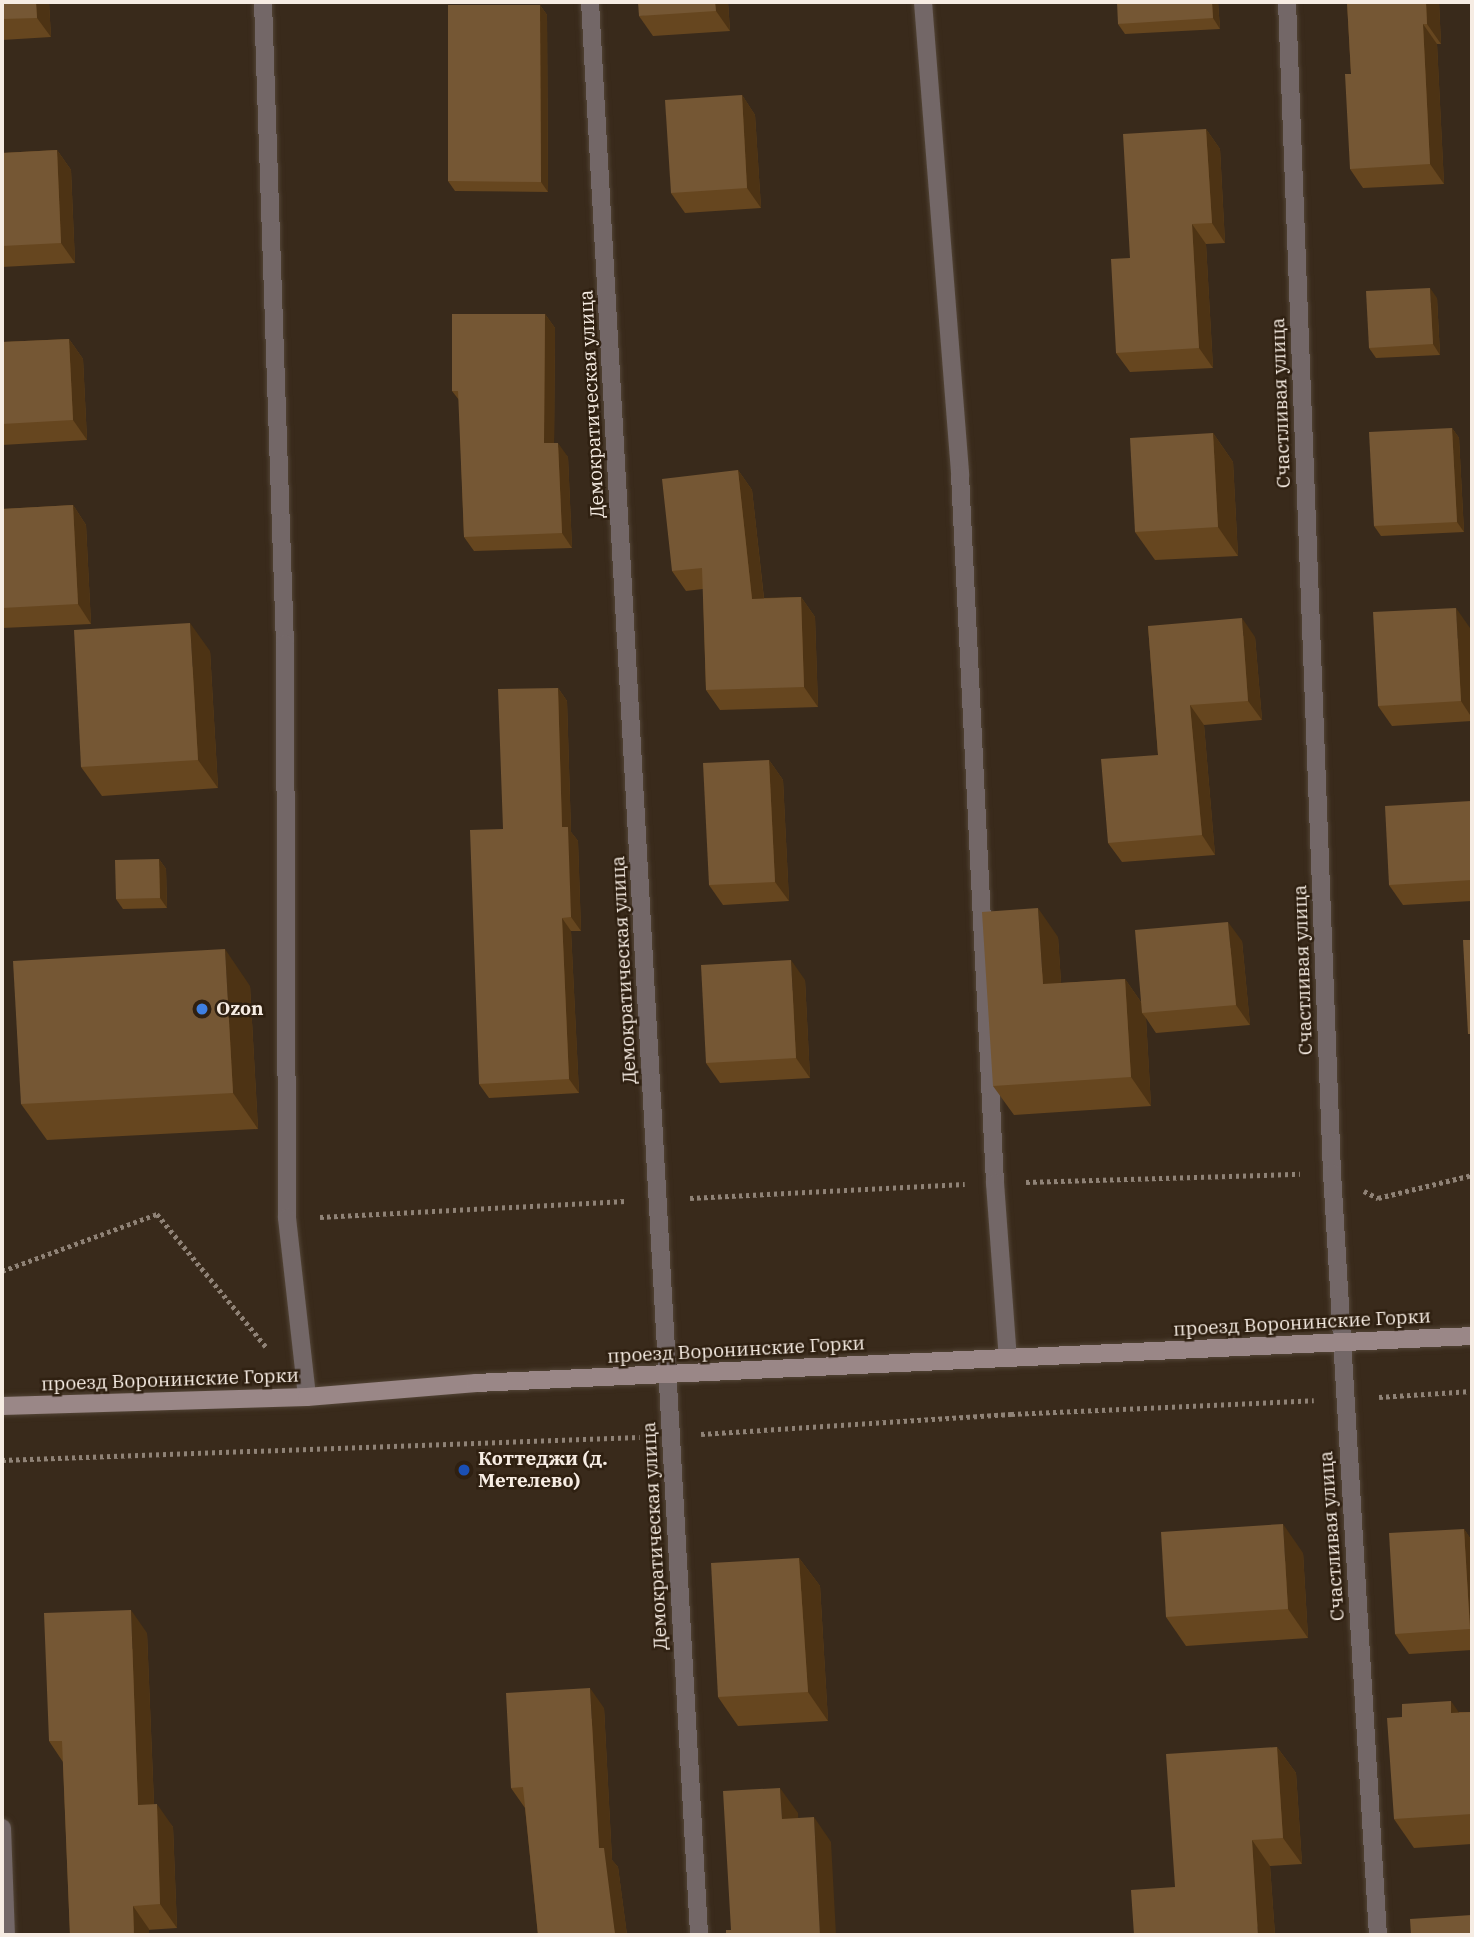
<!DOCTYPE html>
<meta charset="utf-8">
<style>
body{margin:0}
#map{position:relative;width:1474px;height:1937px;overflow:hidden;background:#392a1b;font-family:"IBM Plex Serif",serif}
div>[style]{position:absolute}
.path>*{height:4.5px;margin-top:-2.25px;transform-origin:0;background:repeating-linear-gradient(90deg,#8f8276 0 3.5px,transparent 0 7px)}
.roads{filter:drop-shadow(0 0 2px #534537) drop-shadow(0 0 2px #534537)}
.lane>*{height:18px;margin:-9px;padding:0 9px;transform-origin:9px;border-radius:9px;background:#736767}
.street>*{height:18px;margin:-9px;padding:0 9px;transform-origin:9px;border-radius:9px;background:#736767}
.secondary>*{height:18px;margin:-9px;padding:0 9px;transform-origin:9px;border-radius:9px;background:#9a8787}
.wall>*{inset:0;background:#66461f}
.shaded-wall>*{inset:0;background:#4d3314}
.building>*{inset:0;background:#755734}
.dots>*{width:19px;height:19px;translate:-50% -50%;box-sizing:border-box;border:4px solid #2f2011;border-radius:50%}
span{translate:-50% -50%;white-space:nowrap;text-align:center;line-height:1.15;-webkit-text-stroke:5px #2f2011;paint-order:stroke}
.street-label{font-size:19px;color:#f6ece3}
.poi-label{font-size:19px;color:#f6ece3;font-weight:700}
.left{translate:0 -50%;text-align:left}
.frame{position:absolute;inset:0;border:4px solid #f6ece3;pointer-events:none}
</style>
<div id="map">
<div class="path">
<div style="left:1026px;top:1182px;width:274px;rotate:-1.7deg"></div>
<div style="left:1364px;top:1191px;width:16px;rotate:27deg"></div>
<div style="left:1378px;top:1198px;width:97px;rotate:-13.7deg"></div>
<div style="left:690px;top:1198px;width:275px;rotate:-2.9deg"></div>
<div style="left:320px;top:1217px;width:306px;rotate:-3deg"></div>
<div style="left:2px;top:1271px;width:165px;rotate:-20.2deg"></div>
<div style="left:157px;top:1214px;width:173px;rotate:50.6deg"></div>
<div style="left:1379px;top:1397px;width:93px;rotate:-3.7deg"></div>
<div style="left:701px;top:1434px;width:311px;rotate:-3.7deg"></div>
<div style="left:1011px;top:1414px;width:303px;rotate:-2.6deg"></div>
<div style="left:2px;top:1460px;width:638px;rotate:-2.06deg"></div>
</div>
<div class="roads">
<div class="lane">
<div style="left:263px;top:2px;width:642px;rotate:88.04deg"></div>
<div style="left:285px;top:644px;width:574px;rotate:89.8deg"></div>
<div style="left:287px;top:1218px;width:180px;rotate:83.6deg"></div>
<div style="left:923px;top:2px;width:474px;rotate:85.5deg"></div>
<div style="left:960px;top:475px;width:709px;rotate:87.17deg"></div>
<div style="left:995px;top:1183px;width:175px;rotate:85.8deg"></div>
</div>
<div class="street">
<div style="left:590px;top:2px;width:1936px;rotate:86.77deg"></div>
<div style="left:1287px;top:2px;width:1172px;rotate:87.8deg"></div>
<div style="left:1332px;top:1173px;width:763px;rotate:86.55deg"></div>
<div style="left:2px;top:1828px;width:107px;rotate:87.9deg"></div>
</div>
<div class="secondary">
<div style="left:2px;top:1406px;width:305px;rotate:-1.7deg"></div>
<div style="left:307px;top:1397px;width:170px;rotate:-4.7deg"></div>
<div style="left:476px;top:1383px;width:997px;rotate:-2.7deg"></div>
</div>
</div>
<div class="wall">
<div style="clip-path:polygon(2px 2px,49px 2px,51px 37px,2px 40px)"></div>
<div style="clip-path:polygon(728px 2px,730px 31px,653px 36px,639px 16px)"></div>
<div style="clip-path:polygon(1218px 2px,1220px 29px,1125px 34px,1118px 24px)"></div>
<div style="clip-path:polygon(1347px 2px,1439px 2px,1441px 44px,1437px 44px,1444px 184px,1363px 188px,1350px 169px,1351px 74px)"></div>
<div style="clip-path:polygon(540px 5px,547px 15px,548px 192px,455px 191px,448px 181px)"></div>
<div style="clip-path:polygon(742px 95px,755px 115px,761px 208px,685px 213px,671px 193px)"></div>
<div style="clip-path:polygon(1206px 129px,1220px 149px,1225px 243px,1206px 244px,1213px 368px,1130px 372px,1116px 353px,1130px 258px)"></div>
<div style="clip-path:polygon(57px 150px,71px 170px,75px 263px,2px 267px,2px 153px)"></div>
<div style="clip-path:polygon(1437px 298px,1440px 355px,1376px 358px,1369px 348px)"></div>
<div style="clip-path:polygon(545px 314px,555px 328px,554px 443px,568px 457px,572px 548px,474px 551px,464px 537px,459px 400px,452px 391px)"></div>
<div style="clip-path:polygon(69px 339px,83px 359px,87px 440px,2px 445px,2px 342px)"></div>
<div style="clip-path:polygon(1452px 428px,1459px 438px,1464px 532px,1381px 536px,1374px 526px)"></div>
<div style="clip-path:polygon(1213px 433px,1233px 462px,1238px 556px,1155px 560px,1135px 532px)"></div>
<div style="clip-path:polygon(738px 470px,752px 490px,764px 598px,801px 597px,815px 617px,818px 707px,720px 710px,706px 690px,703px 589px,686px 591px,672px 571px)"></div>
<div style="clip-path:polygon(73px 505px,86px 525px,91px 624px,2px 628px,2px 509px)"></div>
<div style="clip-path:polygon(1148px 626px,1255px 637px,1262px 720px,1204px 725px,1215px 855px,1122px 862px,1108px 843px,1158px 755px)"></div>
<div style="clip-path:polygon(1470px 628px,1472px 670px,1472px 721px,1392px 726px,1378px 706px)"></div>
<div style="clip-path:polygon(210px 651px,218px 788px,102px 796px,81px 767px)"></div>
<div style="clip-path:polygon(558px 688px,567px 701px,571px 832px,578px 841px,581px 931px,571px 931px,579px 1093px,489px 1098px,479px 1084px,503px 829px)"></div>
<div style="clip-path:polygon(769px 760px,783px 780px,789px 901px,723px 905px,709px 885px)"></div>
<div style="clip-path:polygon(1471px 801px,1472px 803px,1472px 901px,1403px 905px,1389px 885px)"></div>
<div style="clip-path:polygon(159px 859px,166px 869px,167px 908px,123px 909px,116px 899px)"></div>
<div style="clip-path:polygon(1058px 937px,1061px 983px,1125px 979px,1141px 1002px,1242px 941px,1250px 1025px,1156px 1033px,1146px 1018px,1151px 1106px,1014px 1115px,993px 1086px)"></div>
<div style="clip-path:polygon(805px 980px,810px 1078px,720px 1083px,706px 1063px)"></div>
<div style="clip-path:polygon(250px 986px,258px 1129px,47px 1140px,21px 1104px)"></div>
<div style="clip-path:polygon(1464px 1529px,1472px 1541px,1472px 1650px,1409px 1654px,1395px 1634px)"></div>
<div style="clip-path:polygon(1303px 1553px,1308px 1638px,1186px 1646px,1166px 1617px)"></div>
<div style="clip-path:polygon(799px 1558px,820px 1586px,828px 1721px,738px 1726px,718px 1697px)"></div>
<div style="clip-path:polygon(147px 1633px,154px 1804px,173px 1827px,177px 1928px,70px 1935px,63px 1762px,49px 1741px)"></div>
<div style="clip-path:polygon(604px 1708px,612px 1860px,618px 1867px,627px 1935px,538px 1935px,525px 1808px,511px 1788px)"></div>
<div style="clip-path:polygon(1459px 1712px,1472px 1712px,1472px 1844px,1414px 1848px,1394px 1819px)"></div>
<div style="clip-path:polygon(1277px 1747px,1296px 1773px,1302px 1864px,1270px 1866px,1275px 1935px,1175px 1887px)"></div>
</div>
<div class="shaded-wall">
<div style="clip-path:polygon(36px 2px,49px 2px,51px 37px,37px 18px)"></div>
<div style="clip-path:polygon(715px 2px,728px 2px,730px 31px,716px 11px)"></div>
<div style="clip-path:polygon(1212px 2px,1218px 2px,1220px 29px,1213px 18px)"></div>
<div style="clip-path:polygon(1426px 2px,1439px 2px,1441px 44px,1427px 24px)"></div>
<div style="clip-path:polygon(540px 5px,547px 15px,548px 192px,541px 182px)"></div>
<div style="clip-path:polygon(1423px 24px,1437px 44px,1444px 184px,1430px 164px)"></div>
<div style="clip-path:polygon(742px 95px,755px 115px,761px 208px,747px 188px)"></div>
<div style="clip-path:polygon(1206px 129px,1220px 149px,1225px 243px,1212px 223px)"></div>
<div style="clip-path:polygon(57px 150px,71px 170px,75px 263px,61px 243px)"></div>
<div style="clip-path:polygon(1192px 224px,1206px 244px,1213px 368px,1199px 348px)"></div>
<div style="clip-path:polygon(1430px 288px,1437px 298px,1440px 355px,1433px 344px)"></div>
<div style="clip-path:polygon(545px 314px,555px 328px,554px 458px,544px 443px)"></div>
<div style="clip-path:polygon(69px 339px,83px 359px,87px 440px,73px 420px)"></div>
<div style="clip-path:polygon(1452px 428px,1459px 438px,1464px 532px,1457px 522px)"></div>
<div style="clip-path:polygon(1213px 433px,1233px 462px,1238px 556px,1218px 527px)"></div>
<div style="clip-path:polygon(558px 443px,568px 457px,572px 548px,562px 533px)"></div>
<div style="clip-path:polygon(738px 470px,752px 490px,766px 618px,752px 599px)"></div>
<div style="clip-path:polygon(73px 505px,86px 525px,91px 624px,78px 604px)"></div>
<div style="clip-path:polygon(801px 597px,815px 617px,818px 707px,804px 687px)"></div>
<div style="clip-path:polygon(1456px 608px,1470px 628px,1472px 670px,1472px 718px,1461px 701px)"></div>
<div style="clip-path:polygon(1242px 618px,1255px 637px,1262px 720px,1248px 701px)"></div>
<div style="clip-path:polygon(190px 623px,210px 651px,218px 788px,198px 760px)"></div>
<div style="clip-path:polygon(558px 688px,567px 701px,571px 832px,578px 841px,581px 931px,571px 917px,562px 827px)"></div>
<div style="clip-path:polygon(1190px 705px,1204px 725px,1215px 855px,1202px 835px)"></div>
<div style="clip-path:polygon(769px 760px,783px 780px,789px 901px,775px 882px)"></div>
<div style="clip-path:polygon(159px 859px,166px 869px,167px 908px,160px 898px)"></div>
<div style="clip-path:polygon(1038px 908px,1058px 937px,1063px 1013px,1043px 984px)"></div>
<div style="clip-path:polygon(562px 918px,571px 931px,579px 1093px,569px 1079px)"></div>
<div style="clip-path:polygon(1228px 922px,1242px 941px,1250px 1025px,1236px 1005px)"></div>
<div style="clip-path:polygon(225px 949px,250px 986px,258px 1129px,233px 1093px)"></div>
<div style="clip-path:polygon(791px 960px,805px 980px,810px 1078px,796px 1058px)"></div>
<div style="clip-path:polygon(1125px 979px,1145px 1008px,1142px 1013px,1146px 1018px,1151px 1106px,1131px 1077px)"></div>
<div style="clip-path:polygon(1283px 1524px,1303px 1553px,1308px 1638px,1288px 1609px)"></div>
<div style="clip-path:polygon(1464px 1529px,1472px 1541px,1472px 1632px,1470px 1629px)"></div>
<div style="clip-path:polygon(799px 1558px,820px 1586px,828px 1721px,808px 1692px)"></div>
<div style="clip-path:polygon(131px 1610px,147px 1633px,155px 1828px,138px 1805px)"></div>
<div style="clip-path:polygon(590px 1688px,604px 1708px,612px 1860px,618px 1867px,627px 1935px,616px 1935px,615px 1934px,599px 1848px)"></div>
<div style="clip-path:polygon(1451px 1701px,1471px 1730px,1451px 1713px)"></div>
<div style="clip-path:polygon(1277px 1747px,1296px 1773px,1302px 1864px,1283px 1838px)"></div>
<div style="clip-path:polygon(780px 1788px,798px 1813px,799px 1844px,782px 1819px)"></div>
<div style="clip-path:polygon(157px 1804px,173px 1827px,177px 1928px,160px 1904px)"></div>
<div style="clip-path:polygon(814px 1817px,831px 1842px,836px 1935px,820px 1935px)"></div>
<div style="clip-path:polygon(1252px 1840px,1270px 1866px,1275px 1935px,1258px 1935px)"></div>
<div style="clip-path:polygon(133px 1906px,149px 1929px,149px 1935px,134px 1935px)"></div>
</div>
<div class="building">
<div style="clip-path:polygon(2px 2px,36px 2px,37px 18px,2px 19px)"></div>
<div style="clip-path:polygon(638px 2px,715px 2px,716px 11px,639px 16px)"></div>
<div style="clip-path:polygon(1117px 2px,1212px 2px,1213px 18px,1118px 24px)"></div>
<div style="clip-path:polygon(1347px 2px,1426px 2px,1427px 24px,1423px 24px,1430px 164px,1350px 169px,1345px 74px,1351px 74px)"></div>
<div style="clip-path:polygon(448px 5px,540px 5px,541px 182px,448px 181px)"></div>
<div style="clip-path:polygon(742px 95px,747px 188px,671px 193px,665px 100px)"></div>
<div style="clip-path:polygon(1206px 129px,1212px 223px,1192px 224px,1199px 348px,1116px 353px,1111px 259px,1130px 258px,1123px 134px)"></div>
<div style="clip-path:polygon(57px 150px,61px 243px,2px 246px,2px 153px)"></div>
<div style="clip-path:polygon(1430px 288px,1433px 344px,1369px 348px,1366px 291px)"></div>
<div style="clip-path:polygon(452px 314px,545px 314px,544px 443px,558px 443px,562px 533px,464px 537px,458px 391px,452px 391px)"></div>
<div style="clip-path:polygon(69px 339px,73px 420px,2px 424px,2px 342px)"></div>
<div style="clip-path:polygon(1452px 428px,1457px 522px,1374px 526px,1369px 432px)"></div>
<div style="clip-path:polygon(1213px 433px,1218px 527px,1135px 532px,1130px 438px)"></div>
<div style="clip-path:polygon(738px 470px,752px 599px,801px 597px,804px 687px,706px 690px,702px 568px,672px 571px,662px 479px)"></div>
<div style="clip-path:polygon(73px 505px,78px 604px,2px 608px,2px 509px)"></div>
<div style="clip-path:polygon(1456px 608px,1461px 701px,1378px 706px,1373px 612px)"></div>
<div style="clip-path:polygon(1242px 618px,1248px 701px,1190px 705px,1202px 835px,1108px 843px,1101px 759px,1158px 755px,1148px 626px)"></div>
<div style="clip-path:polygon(190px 623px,198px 760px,81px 767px,74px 630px)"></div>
<div style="clip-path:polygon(558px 688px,562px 827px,568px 827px,571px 917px,562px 918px,569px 1079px,479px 1084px,470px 830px,503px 829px,498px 689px)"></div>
<div style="clip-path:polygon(769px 760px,775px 882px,709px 885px,703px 763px)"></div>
<div style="clip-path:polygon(1471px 801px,1472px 880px,1389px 885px,1385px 806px)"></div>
<div style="clip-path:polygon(159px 859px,160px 898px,116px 899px,115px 860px)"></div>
<div style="clip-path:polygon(1038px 908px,1043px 984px,1125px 979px,1131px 1077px,993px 1086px,982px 912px)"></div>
<div style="clip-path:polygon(1228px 922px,1236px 1005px,1142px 1013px,1135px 930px)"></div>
<div style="clip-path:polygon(1463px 940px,1472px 940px,1472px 1034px,1468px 1034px)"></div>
<div style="clip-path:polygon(225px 949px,233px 1093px,21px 1104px,13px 961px)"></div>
<div style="clip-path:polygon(791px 960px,796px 1058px,706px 1063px,701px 965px)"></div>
<div style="clip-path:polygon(1283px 1524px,1288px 1609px,1166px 1617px,1161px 1532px)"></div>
<div style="clip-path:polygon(1464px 1529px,1470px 1629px,1395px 1634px,1389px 1533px)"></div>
<div style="clip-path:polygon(799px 1558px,808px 1692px,718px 1697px,711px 1563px)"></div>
<div style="clip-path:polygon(131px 1610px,138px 1805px,157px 1804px,160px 1904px,133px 1906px,134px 1935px,70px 1935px,62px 1741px,49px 1741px,44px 1613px)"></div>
<div style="clip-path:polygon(590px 1688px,599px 1848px,604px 1848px,615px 1934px,601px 1935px,538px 1935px,523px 1787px,511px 1788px,506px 1693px)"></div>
<div style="clip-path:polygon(1451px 1701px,1451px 1713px,1472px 1712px,1472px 1814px,1394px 1819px,1387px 1718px,1402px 1717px,1402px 1704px)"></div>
<div style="clip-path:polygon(1277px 1747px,1283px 1838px,1252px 1840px,1258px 1935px,1134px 1935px,1131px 1890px,1175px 1887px,1166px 1754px)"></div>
<div style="clip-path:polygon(780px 1788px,782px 1819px,814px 1817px,820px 1935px,726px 1935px,726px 1930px,731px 1930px,723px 1791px)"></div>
<div style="clip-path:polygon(1472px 1915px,1472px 1935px,1411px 1935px,1410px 1919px)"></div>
</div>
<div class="dots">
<div style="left:202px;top:1009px;background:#3f7fe0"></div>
<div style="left:464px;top:1470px;background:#1a4fb4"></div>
</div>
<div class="street-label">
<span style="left:1281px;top:403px;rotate:-92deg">Счастливая улица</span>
<span style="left:592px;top:404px;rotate:-93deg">Демократическая улица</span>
<span style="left:624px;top:970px;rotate:-93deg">Демократическая улица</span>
<span style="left:1303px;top:970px;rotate:-92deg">Счастливая улица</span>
<span style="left:1302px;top:1323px;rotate:-3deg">проезд Воронинские Горки</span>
<span style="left:736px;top:1350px;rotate:-3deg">проезд Воронинские Горки</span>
<span style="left:170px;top:1380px;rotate:-2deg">проезд Воронинские Горки</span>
<span style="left:655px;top:1536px;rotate:-93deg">Демократическая улица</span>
<span style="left:1332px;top:1536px;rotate:-94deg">Счастливая улица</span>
</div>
<div class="poi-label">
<span class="left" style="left:216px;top:1009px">Ozon</span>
<span class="left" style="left:478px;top:1470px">Коттеджи (д.<br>Метелево)</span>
</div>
<div class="frame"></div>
</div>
